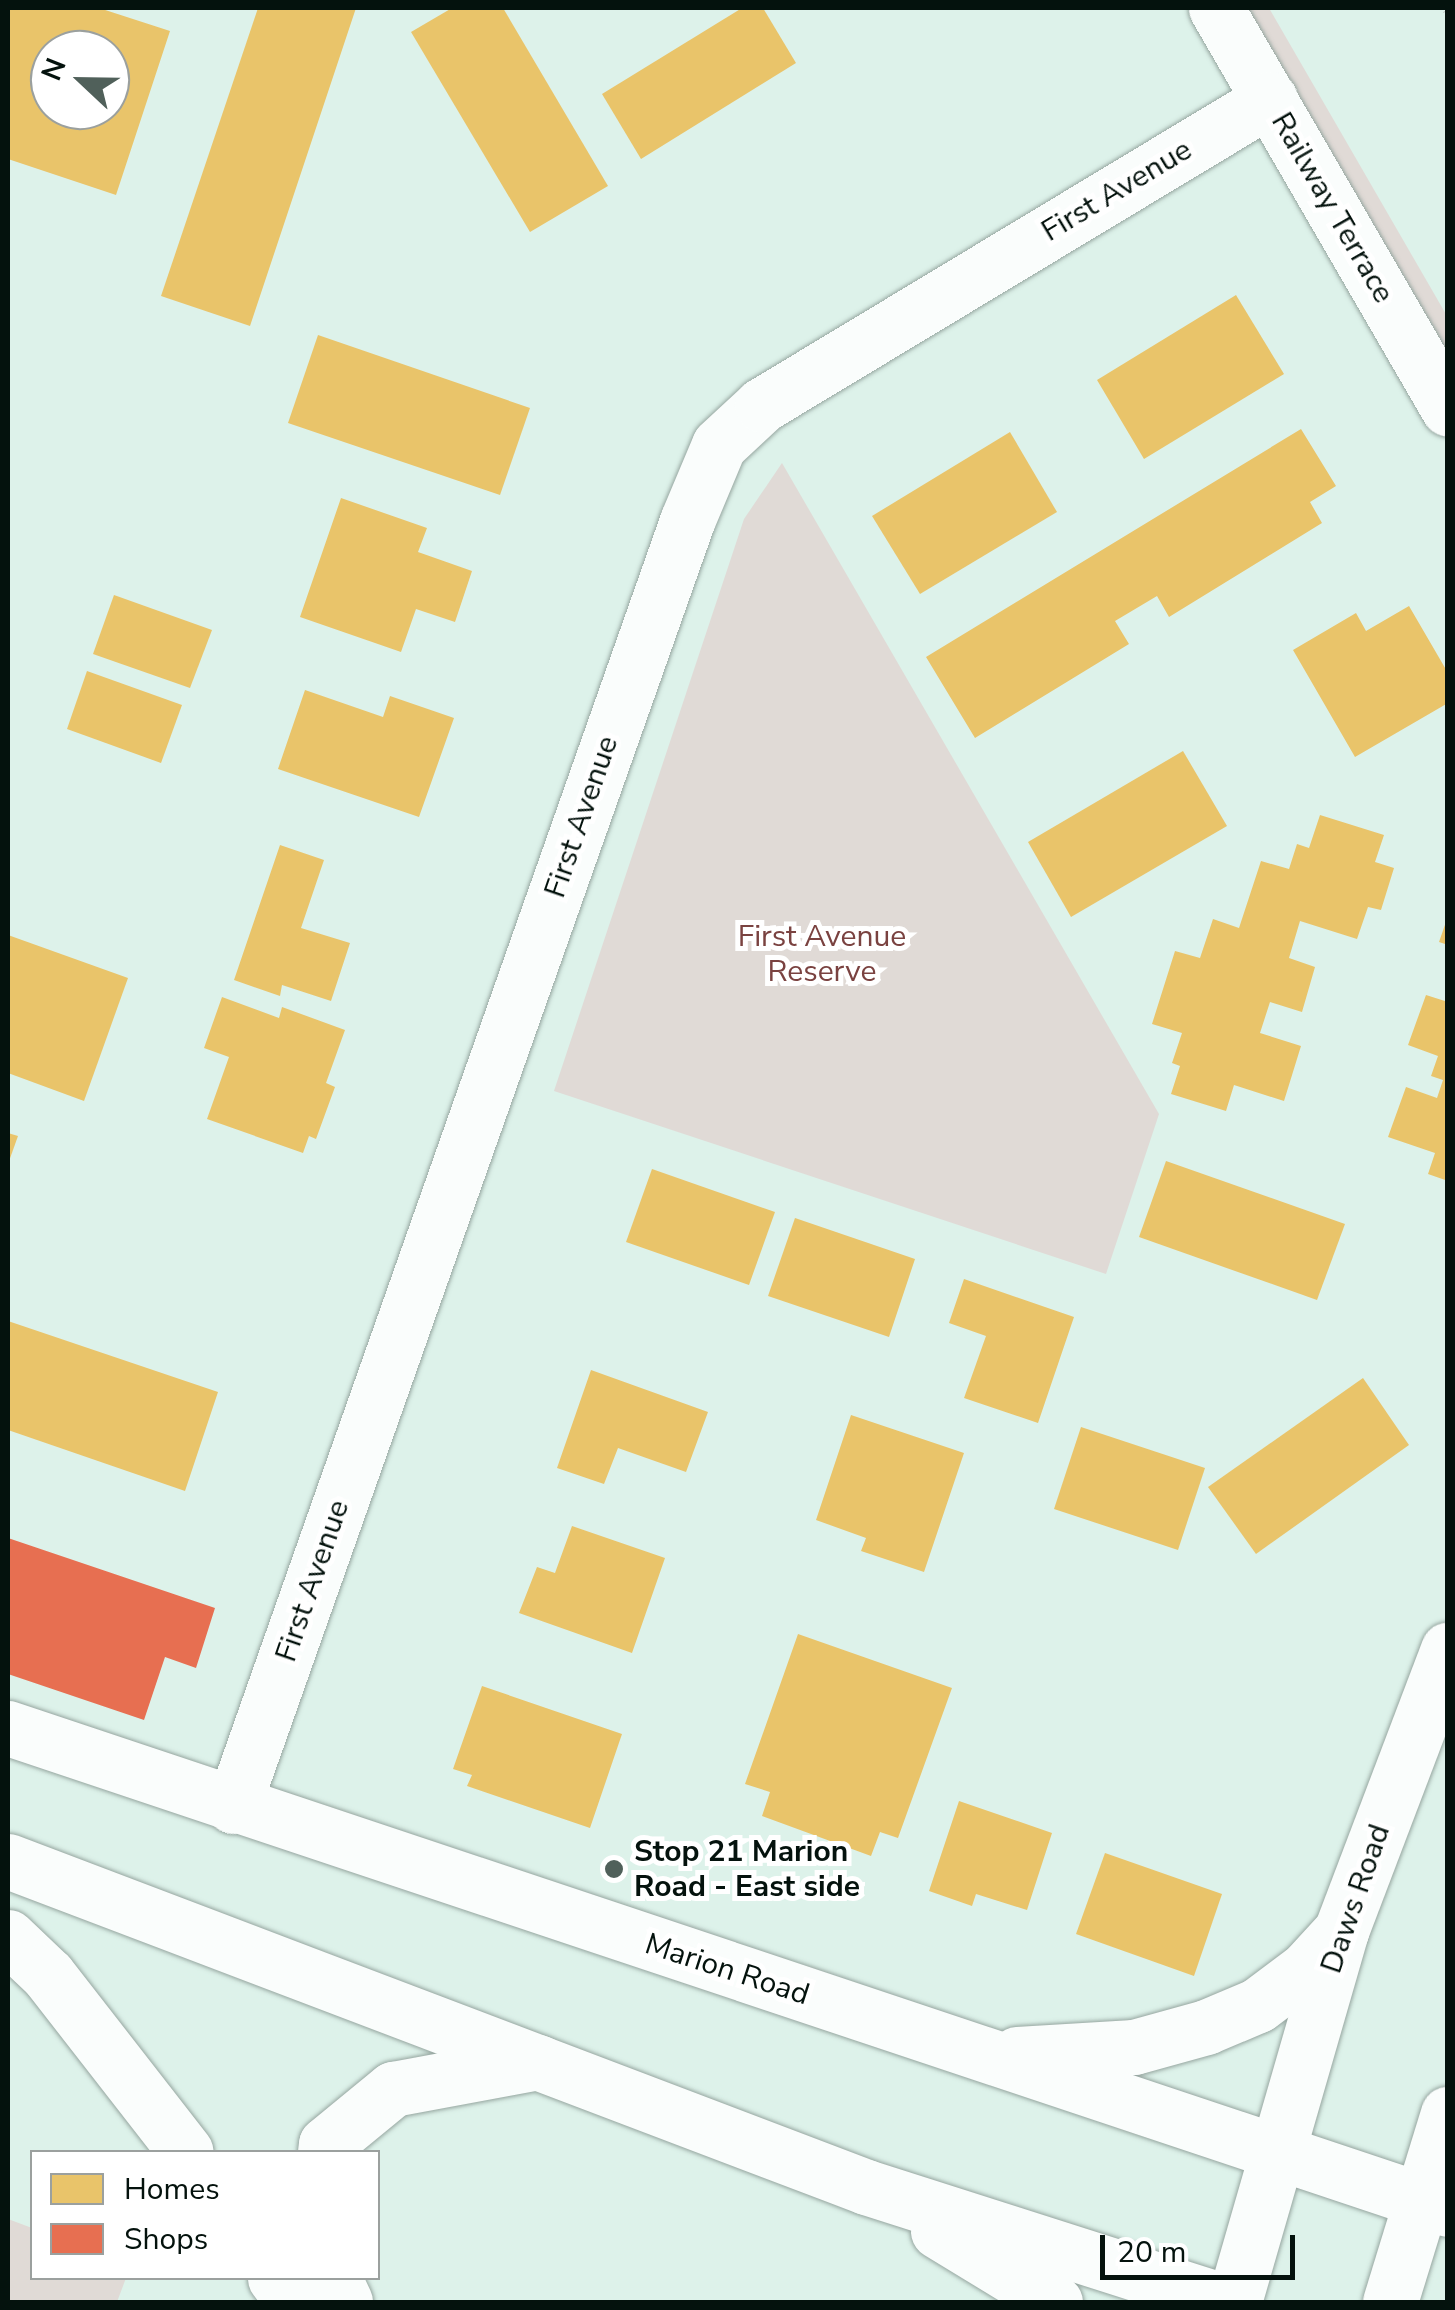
<!DOCTYPE html>
<style>
body{margin:0}
#map{position:relative;width:1455px;height:2310px;overflow:hidden;background:#ddf2ea;font-family:"Nunito Sans",sans-serif}
div>[style]{position:absolute}
.green>*{inset:0;background:#e0dad6}
.homes>*{inset:0;background:#e9c46a}
.shops>*{inset:0;background:#e76f51}
.roads{filter:drop-shadow(0 0 2px #96a6a0) drop-shadow(0 0 2px #96a6a0)}
.minor>*{height:55px;margin:-27.5px;padding:0 27.5px;transform-origin:27.5px;border-radius:27.5px;background:#fafdfc}
.secondary>*{height:55px;margin:-27.5px;padding:0 27.5px;transform-origin:27.5px;border-radius:27.5px;background:#fafdfc}
.primary>*{height:55px;margin:-27.5px;padding:0 27.5px;transform-origin:27.5px;border-radius:27.5px;background:#fafdfc}
.rail>*{height:11px;margin-top:-5.5px;transform-origin:0;background:repeating-linear-gradient(90deg,#fff 0 22px,#bbc0be 0 44px);box-sizing:border-box;border-block:2px solid #bbc0be}
.dots>*{width:28px;height:28px;translate:-50% -50%;box-sizing:border-box;border:5px solid #fff;border-radius:50%}
span{translate:-50% -50%;white-space:nowrap;text-align:center;line-height:1.15;-webkit-text-stroke:10px #fff;paint-order:stroke}
.street-label{font-size:30px;color:#04120d}
.park-label{font-size:30px;color:#7a4240}
.poi-label{font-size:30px;color:#04120d;font-weight:700}
.left{translate:0 -50%;text-align:left}
.frame{position:absolute;inset:0;border:10px solid #04120d;pointer-events:none}
.legend{position:absolute;left:30px;top:2150px;width:350px;height:130px;box-sizing:border-box;background:#fff;border:2px solid #9ba09e;margin:0;padding:12px 18px;list-style:none;font-size:30px;color:#04120d}
.legend li{display:flex;align-items:center;gap:20px;height:50px}
.legend b{width:50px;border:2px solid #9ba09e}
.north{position:absolute;left:30px;top:30px;width:100px;height:100px;box-sizing:border-box;background:#fff;border:2px solid #9ba09e;border-radius:50%;rotate:292deg;font-size:28px;font-weight:700;line-height:40px;text-align:center;color:#04120d}
.north::after{content:'';display:block;margin:auto;width:35px;height:45px;background:#50605a;clip-path:polygon(50% 0,100% 100%,50% 72%,0 100%)}
.scale{position:absolute;left:1100px;top:2235px;width:195px;height:45px;box-sizing:border-box;border:5px solid #04120d;border-top:0;padding-left:12px;font-size:30px;line-height:35px;white-space:nowrap;color:#04120d;-webkit-text-stroke:8px #fff;paint-order:stroke}
</style>
<div id="map">
<div class="green">
<div style="clip-path:polygon(1247px 8px,1269px 8px,1447px 316px,1447px 351px)"></div>
<div style="clip-path:polygon(782px 463px,1159px 1114px,1106px 1274px,554px 1091px,744px 519px)"></div>
<div style="clip-path:polygon(8px 2219px,32px 2228px,32px 2278px,126px 2278px,117px 2302px,8px 2302px)"></div>
</div>
<div class="homes">
<div style="clip-path:polygon(evenodd,8px 8px,99px 8px,170px 31px,116px 195px,8px 159px,8px 8px,50px 50px,110px 50px,110px 110px,50px 110px,50px 50px)"></div>
<div style="clip-path:polygon(258px 8px,356px 8px,250px 326px,161px 296px)"></div>
<div style="clip-path:polygon(452px 8px,503px 8px,608px 186px,530px 232px,411px 32px)"></div>
<div style="clip-path:polygon(742px 8px,763px 8px,796px 63px,641px 159px,602px 94px)"></div>
<div style="clip-path:polygon(1236px 295px,1284px 374px,1144px 459px,1097px 380px)"></div>
<div style="clip-path:polygon(318px 335px,530px 408px,500px 495px,288px 423px)"></div>
<div style="clip-path:polygon(1301px 429px,1336px 486px,1310px 502px,1322px 523px,1169px 617px,1157px 596px,1115px 621px,1129px 644px,975px 738px,926px 657px)"></div>
<div style="clip-path:polygon(1010px 432px,1057px 512px,920px 594px,872px 516px)"></div>
<div style="clip-path:polygon(341px 498px,427px 528px,418px 552px,472px 571px,455px 622px,416px 609px,401px 652px,300px 617px)"></div>
<div style="clip-path:polygon(114px 595px,212px 630px,190px 688px,93px 654px)"></div>
<div style="clip-path:polygon(1409px 606px,1448px 673px,1448px 703px,1355px 757px,1293px 650px,1356px 613px,1366px 631px)"></div>
<div style="clip-path:polygon(87px 671px,182px 705px,161px 763px,67px 729px)"></div>
<div style="clip-path:polygon(305px 690px,383px 717px,390px 696px,454px 718px,419px 817px,278px 769px)"></div>
<div style="clip-path:polygon(1183px 751px,1227px 826px,1071px 917px,1028px 842px)"></div>
<div style="clip-path:polygon(1320px 815px,1384px 835px,1375px 862px,1394px 868px,1381px 910px,1368px 907px,1357px 939px,1300px 921px,1289px 958px,1315px 967px,1302px 1012px,1270px 1002px,1260px 1033px,1301px 1046px,1284px 1101px,1234px 1085px,1226px 1111px,1171px 1094px,1180px 1066px,1172px 1063px,1182px 1033px,1152px 1024px,1175px 951px,1200px 958px,1213px 919px,1239px 928px,1261px 861px,1289px 869px,1297px 844px,1309px 848px)"></div>
<div style="clip-path:polygon(280px 845px,324px 860px,301px 928px,350px 943px,331px 1001px,282px 985px,280px 996px,234px 980px)"></div>
<div style="clip-path:polygon(1447px 919px,1448px 919px,1448px 945px,1439px 942px)"></div>
<div style="clip-path:polygon(8px 935px,128px 978px,84px 1101px,8px 1073px)"></div>
<div style="clip-path:polygon(1426px 995px,1448px 1002px,1448px 1181px,1428px 1174px,1435px 1153px,1388px 1137px,1406px 1087px,1437px 1098px,1443px 1080px,1431px 1076px,1438px 1056px,1408px 1045px)"></div>
<div style="clip-path:polygon(222px 997px,279px 1018px,282px 1007px,345px 1030px,326px 1083px,335px 1087px,316px 1139px,309px 1136px,303px 1153px,207px 1119px,229px 1057px,204px 1048px)"></div>
<div style="clip-path:polygon(8px 1133px,18px 1136px,8px 1164px)"></div>
<div style="clip-path:polygon(1166px 1161px,1345px 1224px,1317px 1300px,1139px 1237px)"></div>
<div style="clip-path:polygon(652px 1169px,775px 1212px,749px 1285px,626px 1242px)"></div>
<div style="clip-path:polygon(795px 1218px,915px 1259px,889px 1337px,768px 1296px)"></div>
<div style="clip-path:polygon(964px 1279px,1074px 1317px,1038px 1423px,964px 1398px,986px 1336px,949px 1323px)"></div>
<div style="clip-path:polygon(8px 1321px,218px 1392px,185px 1491px,8px 1430px)"></div>
<div style="clip-path:polygon(591px 1370px,708px 1412px,686px 1472px,618px 1448px,604px 1484px,557px 1468px)"></div>
<div style="clip-path:polygon(1363px 1378px,1409px 1445px,1256px 1554px,1208px 1487px)"></div>
<div style="clip-path:polygon(851px 1415px,964px 1453px,924px 1572px,861px 1551px,866px 1538px,816px 1520px)"></div>
<div style="clip-path:polygon(1081px 1427px,1205px 1468px,1178px 1550px,1054px 1509px)"></div>
<div style="clip-path:polygon(572px 1526px,665px 1558px,632px 1653px,519px 1613px,537px 1567px,555px 1573px)"></div>
<div style="clip-path:polygon(798px 1634px,952px 1688px,898px 1838px,880px 1832px,871px 1856px,762px 1816px,770px 1792px,745px 1784px)"></div>
<div style="clip-path:polygon(482px 1686px,622px 1734px,590px 1828px,467px 1786px,472px 1775px,453px 1769px)"></div>
<div style="clip-path:polygon(959px 1801px,1052px 1833px,1027px 1910px,976px 1894px,972px 1906px,929px 1891px)"></div>
<div style="clip-path:polygon(1105px 1853px,1222px 1894px,1194px 1976px,1076px 1934px)"></div>
</div>
<div class="shops">
<div style="clip-path:polygon(8px 1538px,215px 1608px,196px 1668px,165px 1657px,144px 1720px,8px 1674px)"></div>
</div>
<div class="roads">
<div class="minor">
<div style="left:1216px;top:8px;width:463px;rotate:59.9deg"></div>
<div style="left:233px;top:1806px;width:1363px;rotate:-70.54deg"></div>
<div style="left:687px;top:521px;width:82px;rotate:-67.2deg"></div>
<div style="left:719px;top:445px;width:59px;rotate:-42.9deg"></div>
<div style="left:762px;top:405px;width:593px;rotate:-31.06deg"></div>
<div style="left:8px;top:1937px;width:55px;rotate:43.5deg"></div>
<div style="left:48px;top:1975px;width:224px;rotate:52.1deg"></div>
<div style="left:325px;top:2152px;width:8px;rotate:-83deg"></div>
<div style="left:326px;top:2144px;width:87px;rotate:-39.4deg"></div>
<div style="left:393px;top:2089px;width:148px;rotate:-10.5deg"></div>
<div style="left:275px;top:2278px;width:30px;rotate:53deg"></div>
<div style="left:334px;top:2278px;width:26px;rotate:65deg"></div>
</div>
<div class="secondary">
<div style="left:1234px;top:2302px;width:386px;rotate:-73.9deg"></div>
<div style="left:1341px;top:1931px;width:301px;rotate:-69.2deg"></div>
<div style="left:1390px;top:2302px;width:197px;rotate:-72.9deg"></div>
</div>
<div class="primary">
<div style="left:8px;top:1728px;width:1518px;rotate:18.47deg"></div>
<div style="left:8px;top:1861px;width:918px;rotate:20.8deg"></div>
<div style="left:866px;top:2187px;width:379px;rotate:17.7deg"></div>
<div style="left:1017px;top:2054px;width:117px;rotate:-3.4deg"></div>
<div style="left:1134px;top:2047px;width:75px;rotate:-15.5deg"></div>
<div style="left:1206px;top:2027px;width:56px;rotate:-22.9deg"></div>
<div style="left:1258px;top:2005px;width:60px;rotate:-36.9deg"></div>
<div style="left:1306px;top:1969px;width:52px;rotate:-47.4deg"></div>
<div style="left:938px;top:2231px;width:137px;rotate:31.3deg"></div>
</div>
</div>
<div class="rail">
<div style="left:1447px;top:8px;width:1px;rotate:45deg"></div>
</div>
<div class="dots">
<div style="left:614px;top:1869px;background:#50605a"></div>
</div>
<div class="street-label">
<span style="left:1117px;top:191px;rotate:-31deg">First Avenue</span>
<span style="left:1332px;top:208px;rotate:60deg">Railway Terrace</span>
<span style="left:582px;top:817px;rotate:-71deg">First Avenue</span>
<span style="left:313px;top:1581px;rotate:-71deg">First Avenue</span>
<span style="left:1356px;top:1899px;rotate:-71deg">Daws Road</span>
<span style="left:727px;top:1970px;rotate:18deg">Marion Road</span>
</div>
<div class="park-label">
<span style="left:822px;top:954px">First Avenue<br>Reserve</span>
</div>
<div class="poi-label">
<span class="left" style="left:634px;top:1869px">Stop 21 Marion<br>Road - East side</span>
</div>
<div class="frame"></div>
<ul class="legend">
<li><b style="height:28px;background:#e9c46a"></b>Homes</li>
<li><b style="height:28px;background:#e76f51"></b>Shops</li>
</ul>
<div class="north">N</div>
<div class="scale">20 m</div>
</div>
